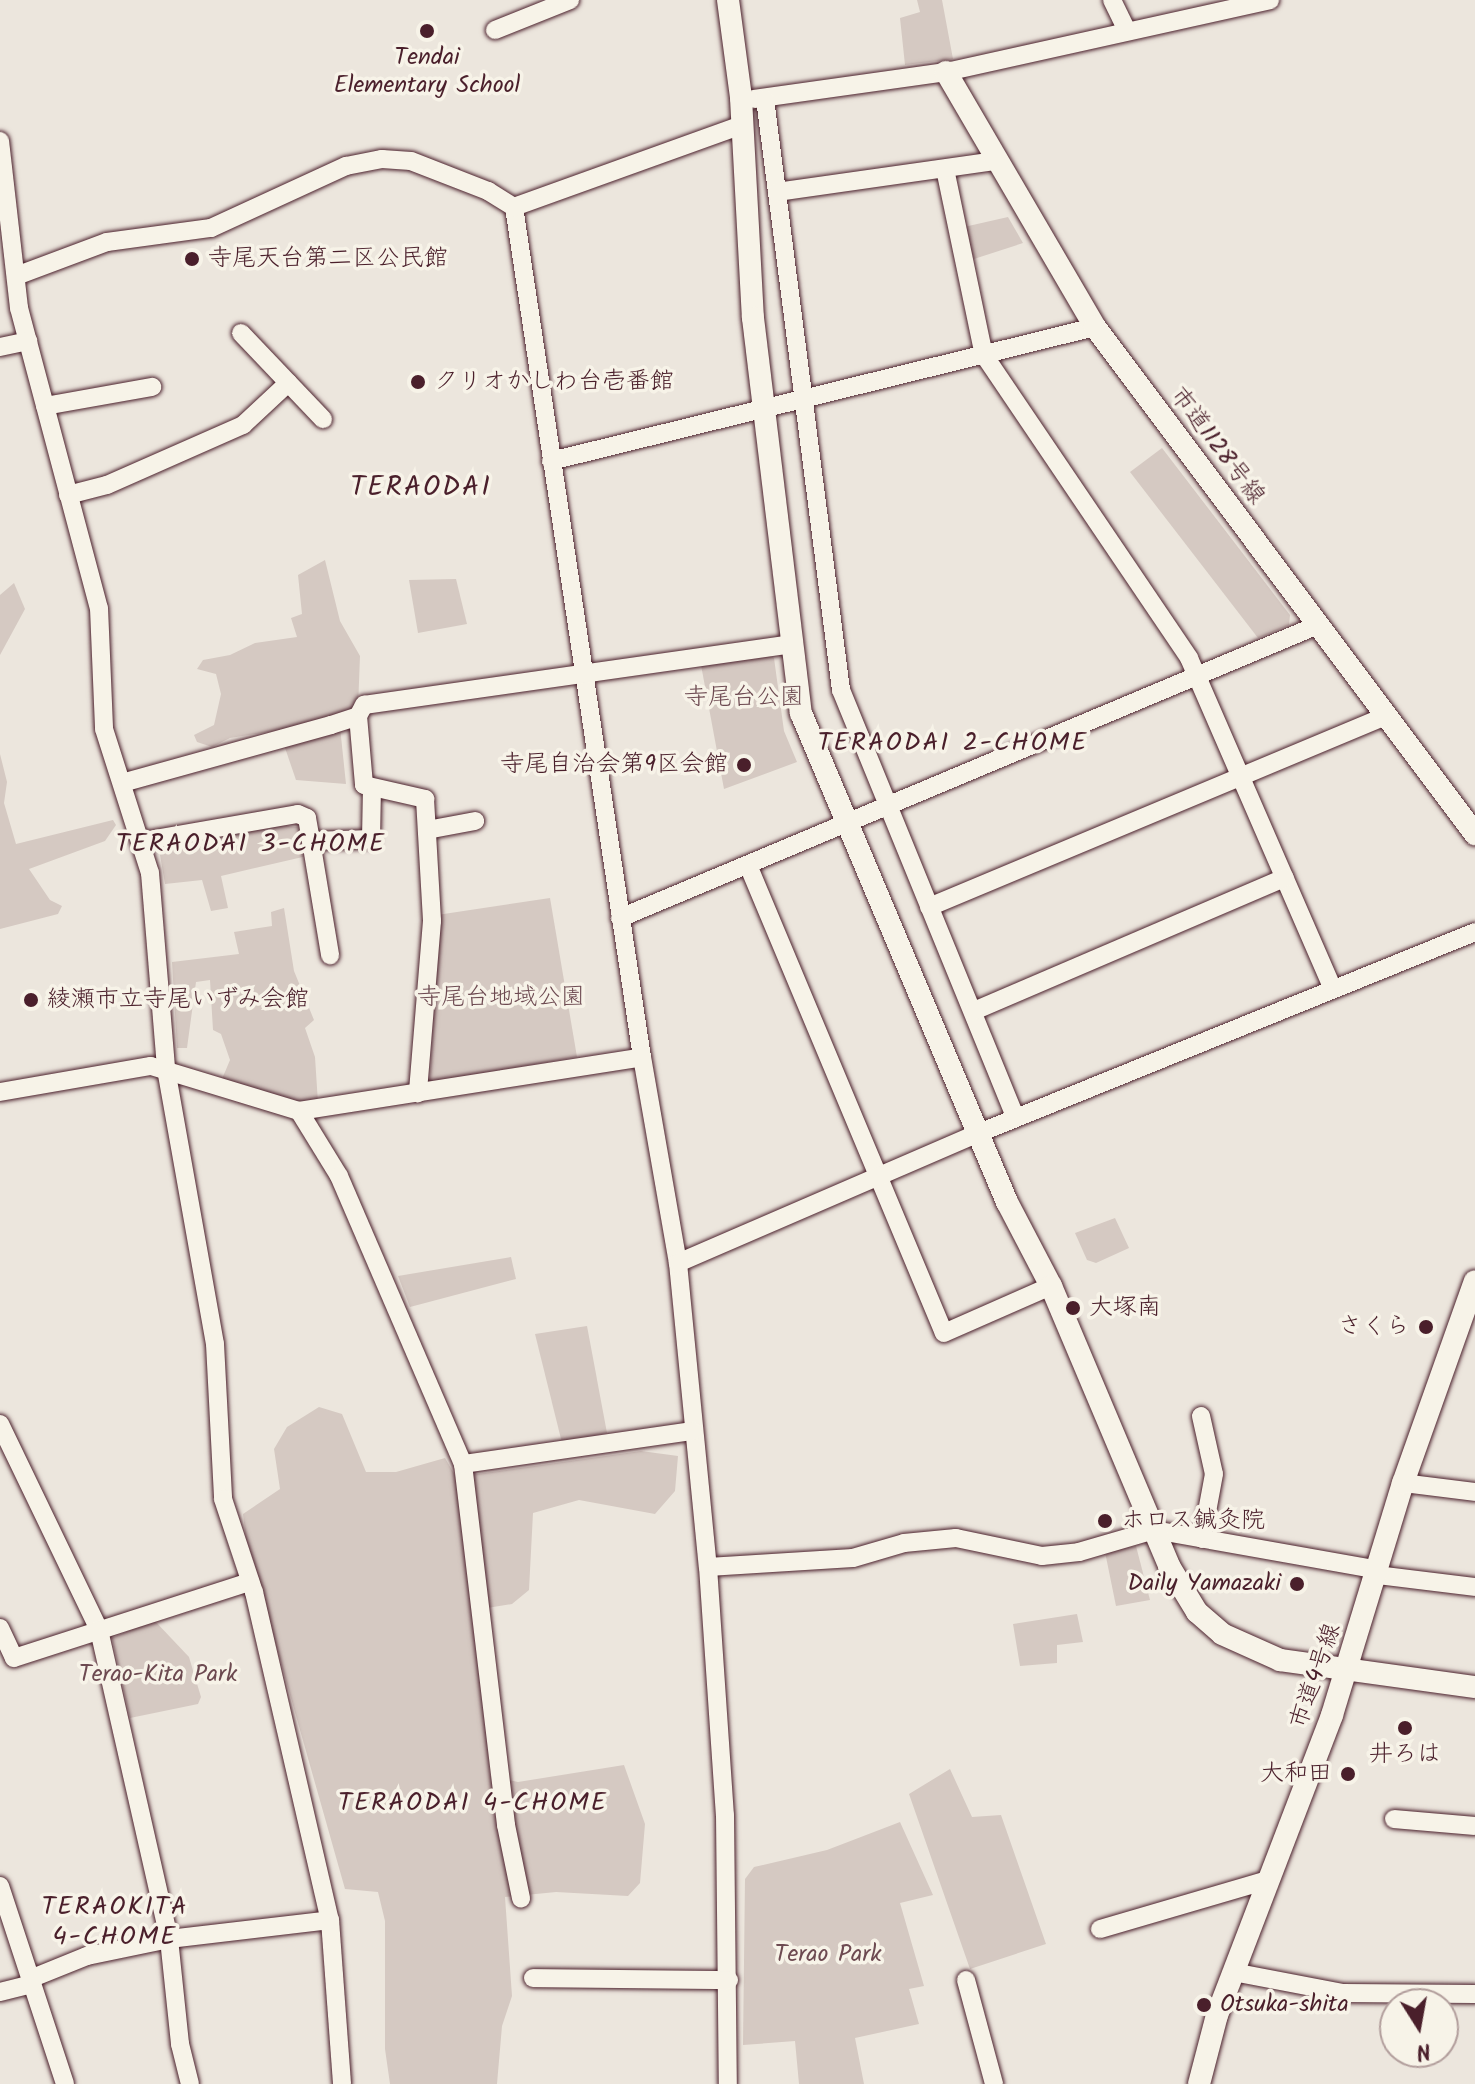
<!DOCTYPE html>
<meta charset="utf-8">
<style>
body{margin:0}
#map{position:relative;width:1475px;height:2084px;overflow:hidden;background:#ece6dd;font-family:Kalam,"Klee One",sans-serif}
div>[style]{position:absolute}
.green>*{inset:0;background:#d5c9c2}
.roads{filter:drop-shadow(0 0 2px #4a1f2b) drop-shadow(0 0 2px #4a1f2b)}
.minor>*{height:18px;margin:-9px;padding:0 9px;transform-origin:9px;border-radius:9px;background:#f7f3e8}
.tertiary>*{height:22px;margin:-11px;padding:0 11px;transform-origin:11px;border-radius:11px;background:#f7f3e8}
.dots>*{width:22px;height:22px;translate:-50% -50%;box-sizing:border-box;border:4px solid #f7f3e8;border-radius:50%}
span{translate:-50% -50%;white-space:nowrap;text-align:center;line-height:1.15;-webkit-text-stroke:7px #f7f3e8;paint-order:stroke}
.poi-label{font-size:24px;color:#4a1f2b}
.left{translate:0 -50%;text-align:left}
.right{translate:-100% -50%;text-align:right}
.street-label{font-size:24px;color:#4a1f2b}
.park-label{font-size:24px;color:#6d4a51}
.neighbourhood-label{font-size:26px;color:#4a1f2b;letter-spacing:2px}
.quarter-label{font-size:28px;color:#4a1f2b;letter-spacing:2px}
.north{position:absolute;left:1379px;top:1988px;width:80px;height:80px;box-sizing:border-box;background:#f7f3e8;border:2px solid #b29e9c;border-radius:50%;rotate:169deg;font-size:22px;font-weight:700;line-height:32px;text-align:center;color:#4a1f2b}
.north::after{content:'';display:block;margin:auto;width:28px;height:36px;background:#4a1f2b;clip-path:polygon(50% 0,100% 100%,50% 72%,0 100%)}
</style>
<div id="map">
<div class="green">
<div style="clip-path:polygon(917px 0,942px 0,953px 59px,905px 65px,900px 18px,920px 12px)"></div>
<div style="clip-path:polygon(1008px 217px,1023px 243px,974px 259px,964px 227px)"></div>
<div style="clip-path:polygon(1162px 448px,1290px 615px,1289px 625px,1258px 638px,1130px 472px)"></div>
<div style="clip-path:polygon(325px 560px,340px 621px,360px 656px,358px 708px,317px 724px,230px 738px,212px 747px,197px 742px,194px 735px,214px 725px,221px 694px,216px 674px,197px 669px,203px 660px,230px 655px,255px 643px,297px 637px,291px 618px,302px 614px,298px 575px)"></div>
<div style="clip-path:polygon(456px 579px,467px 624px,418px 633px,409px 580px)"></div>
<div style="clip-path:polygon(14px 583px,25px 609px,0 655px,0 595px)"></div>
<div style="clip-path:polygon(766px 653px,774px 658px,784px 731px,797px 762px,724px 789px,701px 665px)"></div>
<div style="clip-path:polygon(340px 727px,346px 784px,296px 780px,283px 742px)"></div>
<div style="clip-path:polygon(0 754px,7px 782px,4px 803px,16px 844px,113px 820px,116px 825px,105px 841px,29px 869px,50px 900px,62px 906px,58px 914px,0 929px)"></div>
<div style="clip-path:polygon(281px 825px,303px 828px,307px 856px,221px 876px,228px 908px,211px 911px,202px 880px,165px 884px,159px 849px)"></div>
<div style="clip-path:polygon(550px 898px,577px 1057px,430px 1082px,437px 915px)"></div>
<div style="clip-path:polygon(284px 908px,294px 971px,314px 1020px,305px 1028px,315px 1057px,318px 1103px,299px 1104px,222px 1079px,230px 1060px,221px 1034px,213px 1030px,210px 980px,196px 982px,187px 1048px,177px 1048px,172px 962px,239px 954px,234px 932px,272px 926px,271px 912px)"></div>
<div style="clip-path:polygon(1115px 1218px,1129px 1248px,1096px 1263px,1087px 1260px,1075px 1233px)"></div>
<div style="clip-path:polygon(511px 1257px,516px 1279px,410px 1307px,398px 1276px)"></div>
<div style="clip-path:polygon(587px 1326px,607px 1433px,562px 1443px,535px 1334px)"></div>
<div style="clip-path:polygon(319px 1407px,342px 1414px,366px 1472px,396px 1472px,445px 1458px,456px 1477px,641px 1451px,678px 1456px,675px 1491px,655px 1514px,579px 1500px,533px 1513px,529px 1590px,512px 1604px,475px 1610px,490px 1776px,518px 1782px,624px 1765px,645px 1824px,640px 1883px,628px 1896px,556px 1892px,505px 1897px,512px 1996px,502px 2026px,497px 2084px,390px 2084px,385px 2049px,385px 1921px,378px 1892px,345px 1889px,246px 1539px,243px 1514px,280px 1489px,274px 1449px,287px 1427px)"></div>
<div style="clip-path:polygon(1136px 1546px,1150px 1600px,1116px 1606px,1105px 1552px)"></div>
<div style="clip-path:polygon(1077px 1614px,1083px 1642px,1057px 1645px,1057px 1663px,1020px 1666px,1013px 1624px)"></div>
<div style="clip-path:polygon(154px 1620px,189px 1657px,201px 1697px,198px 1704px,130px 1718px,112px 1638px)"></div>
<div style="clip-path:polygon(950px 1769px,972px 1817px,1001px 1815px,1046px 1944px,970px 1969px,909px 1794px)"></div>
<div style="clip-path:polygon(900px 1822px,933px 1895px,900px 1903px,924px 1986px,909px 1989px,919px 2024px,855px 2038px,864px 2084px,799px 2084px,795px 2041px,743px 2045px,745px 1879px,754px 1867px,827px 1850px)"></div>
</div>
<div class="roads">
<div class="minor">
<div style="left:1112px;top:0;width:34px;rotate:64deg"></div>
<div style="left:495px;top:30px;width:81px;rotate:-21.8deg"></div>
<div style="left:754px;top:99px;width:194px;rotate:-8deg"></div>
<div style="left:946px;top:72px;width:332px;rotate:-12.5deg"></div>
<div style="left:765px;top:99px;width:596px;rotate:82.67deg"></div>
<div style="left:841px;top:690px;width:462px;rotate:67.8deg"></div>
<div style="left:0;top:141px;width:168px;rotate:83.5deg"></div>
<div style="left:19px;top:308px;width:310px;rotate:75.1deg"></div>
<div style="left:99px;top:608px;width:121px;rotate:87.6deg"></div>
<div style="left:104px;top:729px;width:151px;rotate:72.3deg"></div>
<div style="left:150px;top:873px;width:197px;rotate:85.3deg"></div>
<div style="left:166px;top:1069px;width:279px;rotate:79.9deg"></div>
<div style="left:215px;top:1344px;width:155px;rotate:87deg"></div>
<div style="left:223px;top:1499px;width:98px;rotate:71.6deg"></div>
<div style="left:254px;top:1592px;width:337px;rotate:77deg"></div>
<div style="left:330px;top:1920px;width:164px;rotate:85.8deg"></div>
<div style="left:945px;top:169px;width:190px;rotate:78.2deg"></div>
<div style="left:984px;top:355px;width:366px;rotate:55.9deg"></div>
<div style="left:1189px;top:658px;width:361px;rotate:66.5deg"></div>
<div style="left:777px;top:192px;width:221px;rotate:-8.1deg"></div>
<div style="left:514px;top:207px;width:860px;rotate:81.44deg"></div>
<div style="left:642px;top:1057px;width:209px;rotate:80.1deg"></div>
<div style="left:678px;top:1263px;width:305px;rotate:84.4deg"></div>
<div style="left:708px;top:1567px;width:249px;rotate:86.1deg"></div>
<div style="left:725px;top:1815px;width:269px;rotate:89.4deg"></div>
<div style="left:514px;top:207px;width:242px;rotate:-19.8deg"></div>
<div style="left:16px;top:276px;width:97px;rotate:-20.5deg"></div>
<div style="left:107px;top:242px;width:105px;rotate:-7.7deg"></div>
<div style="left:211px;top:228px;width:149px;rotate:-24.7deg"></div>
<div style="left:346px;top:166px;width:37px;rotate:-11deg"></div>
<div style="left:382px;top:159px;width:29px;rotate:4deg"></div>
<div style="left:411px;top:161px;width:83px;rotate:21.3deg"></div>
<div style="left:488px;top:191px;width:31px;rotate:32deg"></div>
<div style="left:241px;top:333px;width:119px;rotate:46.4deg"></div>
<div style="left:0;top:347px;width:29px;rotate:-12deg"></div>
<div style="left:45px;top:406px;width:109px;rotate:-10.1deg"></div>
<div style="left:551px;top:461px;width:560px;rotate:-13.84deg"></div>
<div style="left:68px;top:495px;width:40px;rotate:-14.4deg"></div>
<div style="left:107px;top:485px;width:149px;rotate:-23.8deg"></div>
<div style="left:243px;top:425px;width:62px;rotate:-43deg"></div>
<div style="left:358px;top:716px;width:69px;rotate:85deg"></div>
<div style="left:364px;top:785px;width:63px;rotate:12.9deg"></div>
<div style="left:425px;top:799px;width:122px;rotate:86.7deg"></div>
<div style="left:432px;top:921px;width:173px;rotate:94.7deg"></div>
<div style="left:122px;top:783px;width:217px;rotate:-15.5deg"></div>
<div style="left:331px;top:725px;width:28px;rotate:-18deg"></div>
<div style="left:358px;top:716px;width:13px;rotate:-61deg"></div>
<div style="left:364px;top:705px;width:431px;rotate:-8.1deg"></div>
<div style="left:427px;top:830px;width:49px;rotate:-10.6deg"></div>
<div style="left:143px;top:841px;width:157px;rotate:-9.9deg"></div>
<div style="left:298px;top:814px;width:10px;rotate:24deg"></div>
<div style="left:307px;top:818px;width:23px;rotate:80deg"></div>
<div style="left:311px;top:841px;width:60px;rotate:-1.9deg"></div>
<div style="left:371px;top:839px;width:51px;rotate:-88.9deg"></div>
<div style="left:311px;top:841px;width:116px;rotate:80.5deg"></div>
<div style="left:748px;top:865px;width:507px;rotate:67.28deg"></div>
<div style="left:944px;top:1333px;width:117px;rotate:-23.7deg"></div>
<div style="left:929px;top:907px;width:497px;rotate:-22.7deg"></div>
<div style="left:620px;top:918px;width:757px;rotate:-22.77deg"></div>
<div style="left:974px;top:1011px;width:338px;rotate:-23.2deg"></div>
<div style="left:0;top:1092px;width:153px;rotate:-9.8deg"></div>
<div style="left:151px;top:1066px;width:155px;rotate:16.9deg"></div>
<div style="left:299px;top:1111px;width:347px;rotate:-8.9deg"></div>
<div style="left:299px;top:1111px;width:76px;rotate:58.4deg"></div>
<div style="left:339px;top:1176px;width:314px;rotate:66.7deg"></div>
<div style="left:463px;top:1464px;width:364px;rotate:83.2deg"></div>
<div style="left:506px;top:1825px;width:75px;rotate:78.4deg"></div>
<div style="left:678px;top:1263px;width:328px;rotate:-23.4deg"></div>
<div style="left:979px;top:1133px;width:535px;rotate:-22.06deg"></div>
<div style="left:1201px;top:1416px;width:59px;rotate:77.4deg"></div>
<div style="left:1214px;top:1474px;width:66px;rotate:100.5deg"></div>
<div style="left:0;top:1424px;width:229px;rotate:64.3deg"></div>
<div style="left:99px;top:1630px;width:317px;rotate:77.2deg"></div>
<div style="left:169px;top:1939px;width:106px;rotate:84deg"></div>
<div style="left:180px;top:2044px;width:41px;rotate:76deg"></div>
<div style="left:463px;top:1464px;width:232px;rotate:-8.2deg"></div>
<div style="left:1403px;top:1483px;width:73px;rotate:7.1deg"></div>
<div style="left:708px;top:1567px;width:145px;rotate:-3.6deg"></div>
<div style="left:853px;top:1558px;width:53px;rotate:-16.4deg"></div>
<div style="left:904px;top:1543px;width:52px;rotate:-5.5deg"></div>
<div style="left:956px;top:1538px;width:88px;rotate:11.8deg"></div>
<div style="left:1042px;top:1556px;width:37px;rotate:-6deg"></div>
<div style="left:1079px;top:1552px;width:78px;rotate:-16.3deg"></div>
<div style="left:1154px;top:1530px;width:228px;rotate:10.1deg"></div>
<div style="left:1377px;top:1575px;width:99px;rotate:7deg"></div>
<div style="left:0;top:1628px;width:33px;rotate:65deg"></div>
<div style="left:14px;top:1658px;width:248px;rotate:-17.9deg"></div>
<div style="left:1394px;top:1819px;width:81px;rotate:4.9deg"></div>
<div style="left:0;top:1886px;width:208px;rotate:71.8deg"></div>
<div style="left:1100px;top:1929px;width:175px;rotate:-16.3deg"></div>
<div style="left:1233px;top:1972px;width:112px;rotate:10.8deg"></div>
<div style="left:1343px;top:1993px;width:132px;rotate:0.4deg"></div>
<div style="left:533px;top:1978px;width:196px;rotate:0.6deg"></div>
<div style="left:30px;top:1979px;width:61px;rotate:-22deg"></div>
<div style="left:87px;top:1956px;width:84px;rotate:-11.7deg"></div>
<div style="left:169px;top:1939px;width:162px;rotate:-6.7deg"></div>
<div style="left:966px;top:1980px;width:108px;rotate:74.9deg"></div>
<div style="left:0;top:1992px;width:33px;rotate:-14deg"></div>
</div>
<div class="tertiary">
<div style="left:728px;top:0;width:99px;rotate:82.4deg"></div>
<div style="left:741px;top:98px;width:220px;rotate:86.9deg"></div>
<div style="left:753px;top:318px;width:398px;rotate:83.1deg"></div>
<div style="left:801px;top:713px;width:531px;rotate:67.16deg"></div>
<div style="left:1007px;top:1202px;width:95px;rotate:62.4deg"></div>
<div style="left:1051px;top:1286px;width:304px;rotate:67.1deg"></div>
<div style="left:1169px;top:1566px;width:54px;rotate:58.7deg"></div>
<div style="left:1197px;top:1612px;width:33px;rotate:41deg"></div>
<div style="left:1222px;top:1634px;width:64px;rotate:24.1deg"></div>
<div style="left:1280px;top:1660px;width:197px;rotate:7.9deg"></div>
<div style="left:946px;top:72px;width:295px;rotate:59.7deg"></div>
<div style="left:1095px;top:327px;width:634px;rotate:53.15deg"></div>
<div style="left:1199px;top:2084px;width:71px;rotate:-75.4deg"></div>
<div style="left:1217px;top:2015px;width:321px;rotate:-69deg"></div>
<div style="left:1332px;top:1715px;width:243px;rotate:-73deg"></div>
<div style="left:1403px;top:1483px;width:214px;rotate:-70.4deg"></div>
</div>
</div>
<div class="dots">
<div style="left:427px;top:31px;background:#4a1f2b"></div>
<div style="left:192px;top:259px;background:#4a1f2b"></div>
<div style="left:418px;top:382px;background:#4a1f2b"></div>
<div style="left:744px;top:765px;background:#4a1f2b"></div>
<div style="left:31px;top:1000px;background:#4a1f2b"></div>
<div style="left:1073px;top:1308px;background:#4a1f2b"></div>
<div style="left:1426px;top:1327px;background:#4a1f2b"></div>
<div style="left:1105px;top:1521px;background:#4a1f2b"></div>
<div style="left:1297px;top:1584px;background:#4a1f2b"></div>
<div style="left:1405px;top:1728px;background:#4a1f2b"></div>
<div style="left:1348px;top:1774px;background:#4a1f2b"></div>
<div style="left:1204px;top:2005px;background:#4a1f2b"></div>
</div>
<div class="poi-label">
<span style="left:427px;top:72px">Tendai<br>Elementary School</span>
<span class="left" style="left:208px;top:259px">寺尾天台第二区公民館</span>
<span class="left" style="left:434px;top:382px">クリオかしわ台壱番館</span>
<span class="right" style="left:728px;top:765px">寺尾自治会第9区会館</span>
<span class="left" style="left:47px;top:1000px">綾瀬市立寺尾いずみ会館</span>
<span class="left" style="left:1089px;top:1308px">大塚南</span>
<span class="right" style="left:1410px;top:1327px">さくら</span>
<span class="left" style="left:1121px;top:1521px">ホロス鍼灸院</span>
<span class="right" style="left:1281px;top:1584px">Daily Yamazaki</span>
<span style="left:1405px;top:1755px">井ろは</span>
<span class="right" style="left:1332px;top:1774px">大和田</span>
<span class="left" style="left:1220px;top:2005px">Otsuka-shita</span>
</div>
<div class="street-label">
<span style="left:1217px;top:446px;rotate:53deg">市道1128号線</span>
<span style="left:1316px;top:1676px;rotate:-71deg">市道4号線</span>
</div>
<div class="park-label">
<span style="left:744px;top:698px">寺尾台公園</span>
<span style="left:501px;top:998px">寺尾台地域公園</span>
<span style="left:158px;top:1675px">Terao-Kita Park</span>
<span style="left:828px;top:1955px">Terao Park</span>
</div>
<div class="neighbourhood-label">
<span style="left:953px;top:744px">TERAODAI 2-CHOME</span>
<span style="left:251px;top:845px">TERAODAI 3-CHOME</span>
<span style="left:473px;top:1804px">TERAODAI 4-CHOME</span>
<span style="left:115px;top:1923px">TERAOKITA<br>4-CHOME</span>
</div>
<div class="quarter-label">
<span style="left:421px;top:488px">TERAODAI</span>
</div>
<div class="north">N</div>
</div>
